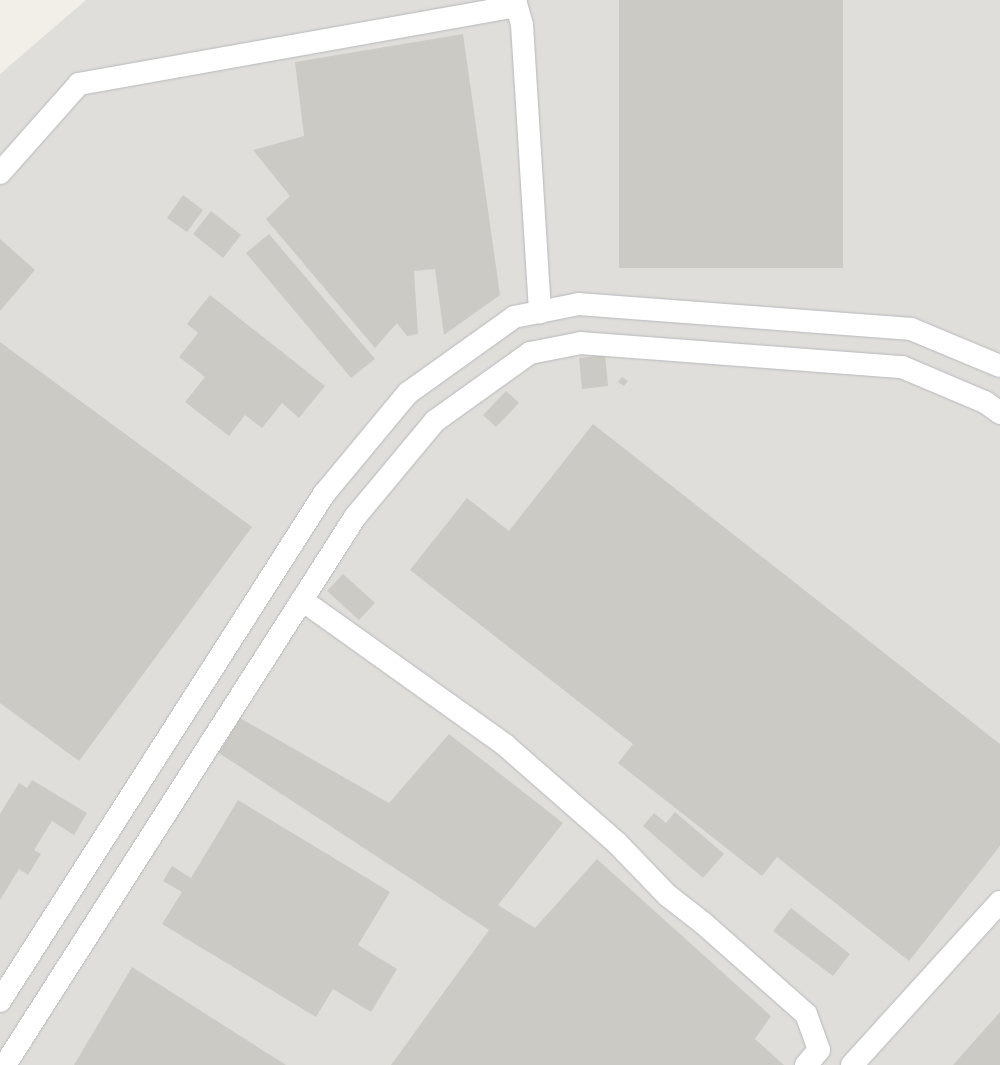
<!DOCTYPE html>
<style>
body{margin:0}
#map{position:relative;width:1000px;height:1065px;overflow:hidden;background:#f1efe8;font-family:"PT Sans",sans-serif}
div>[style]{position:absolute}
.industrial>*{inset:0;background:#e0deda}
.building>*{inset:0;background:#cccac5}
.roads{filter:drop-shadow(0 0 1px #b5b8bc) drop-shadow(0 0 1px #b5b8bc)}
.street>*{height:22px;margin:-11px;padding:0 11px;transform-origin:11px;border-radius:11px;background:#fff}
.secondary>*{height:22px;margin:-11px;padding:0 11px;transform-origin:11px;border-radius:11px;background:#fff}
span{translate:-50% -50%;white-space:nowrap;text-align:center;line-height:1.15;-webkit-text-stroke:3px #fff;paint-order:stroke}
</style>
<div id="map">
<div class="industrial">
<div style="clip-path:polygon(86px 0,1000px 0,1000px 1065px,0 1065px,0 74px)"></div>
</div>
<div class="building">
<div style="clip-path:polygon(619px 0,843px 0,843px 268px,619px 268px)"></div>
<div style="clip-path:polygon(463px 34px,500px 295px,444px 335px,435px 269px,414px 271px,418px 334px,407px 336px,397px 323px,375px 348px,266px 219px,290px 196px,253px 150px,304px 136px,295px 62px)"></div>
<div style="clip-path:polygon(183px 195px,203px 210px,187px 232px,167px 218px)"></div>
<div style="clip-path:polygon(211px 211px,241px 235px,223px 258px,193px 234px)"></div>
<div style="clip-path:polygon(269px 234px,375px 359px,351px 378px,246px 253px)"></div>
<div style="clip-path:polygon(0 239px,35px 270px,0 311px)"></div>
<div style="clip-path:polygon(210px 295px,325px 386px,299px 418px,282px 403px,262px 428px,245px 415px,229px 436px,185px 402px,205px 377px,179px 357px,198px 333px,187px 324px)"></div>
<div style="clip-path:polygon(0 342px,252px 527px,79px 761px,0 703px)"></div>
<div style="clip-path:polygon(605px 355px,608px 386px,582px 389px,579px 358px)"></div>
<div style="clip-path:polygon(622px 377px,628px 381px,624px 386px,618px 382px)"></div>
<div style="clip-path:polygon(506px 391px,519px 403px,496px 427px,483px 415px)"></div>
<div style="clip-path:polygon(593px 424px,1000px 744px,1000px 846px,909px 961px,777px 857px,762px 876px,618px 763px,633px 744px,410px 570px,467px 498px,509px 531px)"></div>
<div style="clip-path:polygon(343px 574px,375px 603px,359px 620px,327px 591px)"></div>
<div style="clip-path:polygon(240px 718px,389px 803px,449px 734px,563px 823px,498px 905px,535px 928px,597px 859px,771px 1016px,755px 1039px,784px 1065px,391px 1065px,489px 930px,219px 753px)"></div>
<div style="clip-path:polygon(32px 780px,87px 813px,74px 835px,52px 821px,34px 850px,41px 854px,28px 875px,19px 869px,0 900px,0 814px,19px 783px,27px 788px)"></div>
<div style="clip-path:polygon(238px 800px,390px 892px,358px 945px,397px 969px,371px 1012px,333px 989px,316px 1017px,162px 924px,182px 892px,163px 881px,172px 866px,191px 878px)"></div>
<div style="clip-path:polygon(675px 812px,724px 854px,703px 878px,643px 826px,654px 813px,666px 823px)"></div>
<div style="clip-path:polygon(791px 908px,850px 954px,833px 976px,773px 931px)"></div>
<div style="clip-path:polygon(132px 967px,286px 1065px,74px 1065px)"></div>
<div style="clip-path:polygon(1000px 1012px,1000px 1065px,953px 1065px)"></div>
</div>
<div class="roads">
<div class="street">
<div style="left:515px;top:0;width:26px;rotate:74deg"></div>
<div style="left:522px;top:25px;width:288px;rotate:86.4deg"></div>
<div style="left:0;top:173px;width:119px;rotate:-48.4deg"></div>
<div style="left:79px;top:84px;width:444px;rotate:-10.1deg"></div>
<div style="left:302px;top:600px;width:249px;rotate:35.5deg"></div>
<div style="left:505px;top:745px;width:149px;rotate:41.2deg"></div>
<div style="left:617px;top:843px;width:72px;rotate:46.1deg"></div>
<div style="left:667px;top:895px;width:46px;rotate:37.9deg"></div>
<div style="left:703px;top:923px;width:137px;rotate:41.5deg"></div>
<div style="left:806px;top:1014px;width:38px;rotate:70deg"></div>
<div style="left:819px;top:1050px;width:20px;rotate:131deg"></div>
<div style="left:852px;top:1065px;width:220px;rotate:-47.8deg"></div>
</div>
<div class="secondary">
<div style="left:0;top:1001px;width:602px;rotate:-57.42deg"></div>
<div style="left:324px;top:494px;width:131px;rotate:-50.3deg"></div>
<div style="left:408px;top:393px;width:130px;rotate:-35.6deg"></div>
<div style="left:514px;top:317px;width:66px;rotate:-11.3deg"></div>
<div style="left:579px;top:304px;width:333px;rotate:4.3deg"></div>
<div style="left:911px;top:329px;width:96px;rotate:22.6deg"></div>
<div style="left:5px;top:1065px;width:650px;rotate:-57.43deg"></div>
<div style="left:355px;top:517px;width:125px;rotate:-50.2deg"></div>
<div style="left:435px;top:421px;width:117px;rotate:-35.6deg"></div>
<div style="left:530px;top:353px;width:52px;rotate:-11.1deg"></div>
<div style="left:581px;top:343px;width:322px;rotate:4.3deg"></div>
<div style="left:902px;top:367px;width:90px;rotate:22.9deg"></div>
<div style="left:985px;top:402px;width:19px;rotate:36deg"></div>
</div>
</div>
</div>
